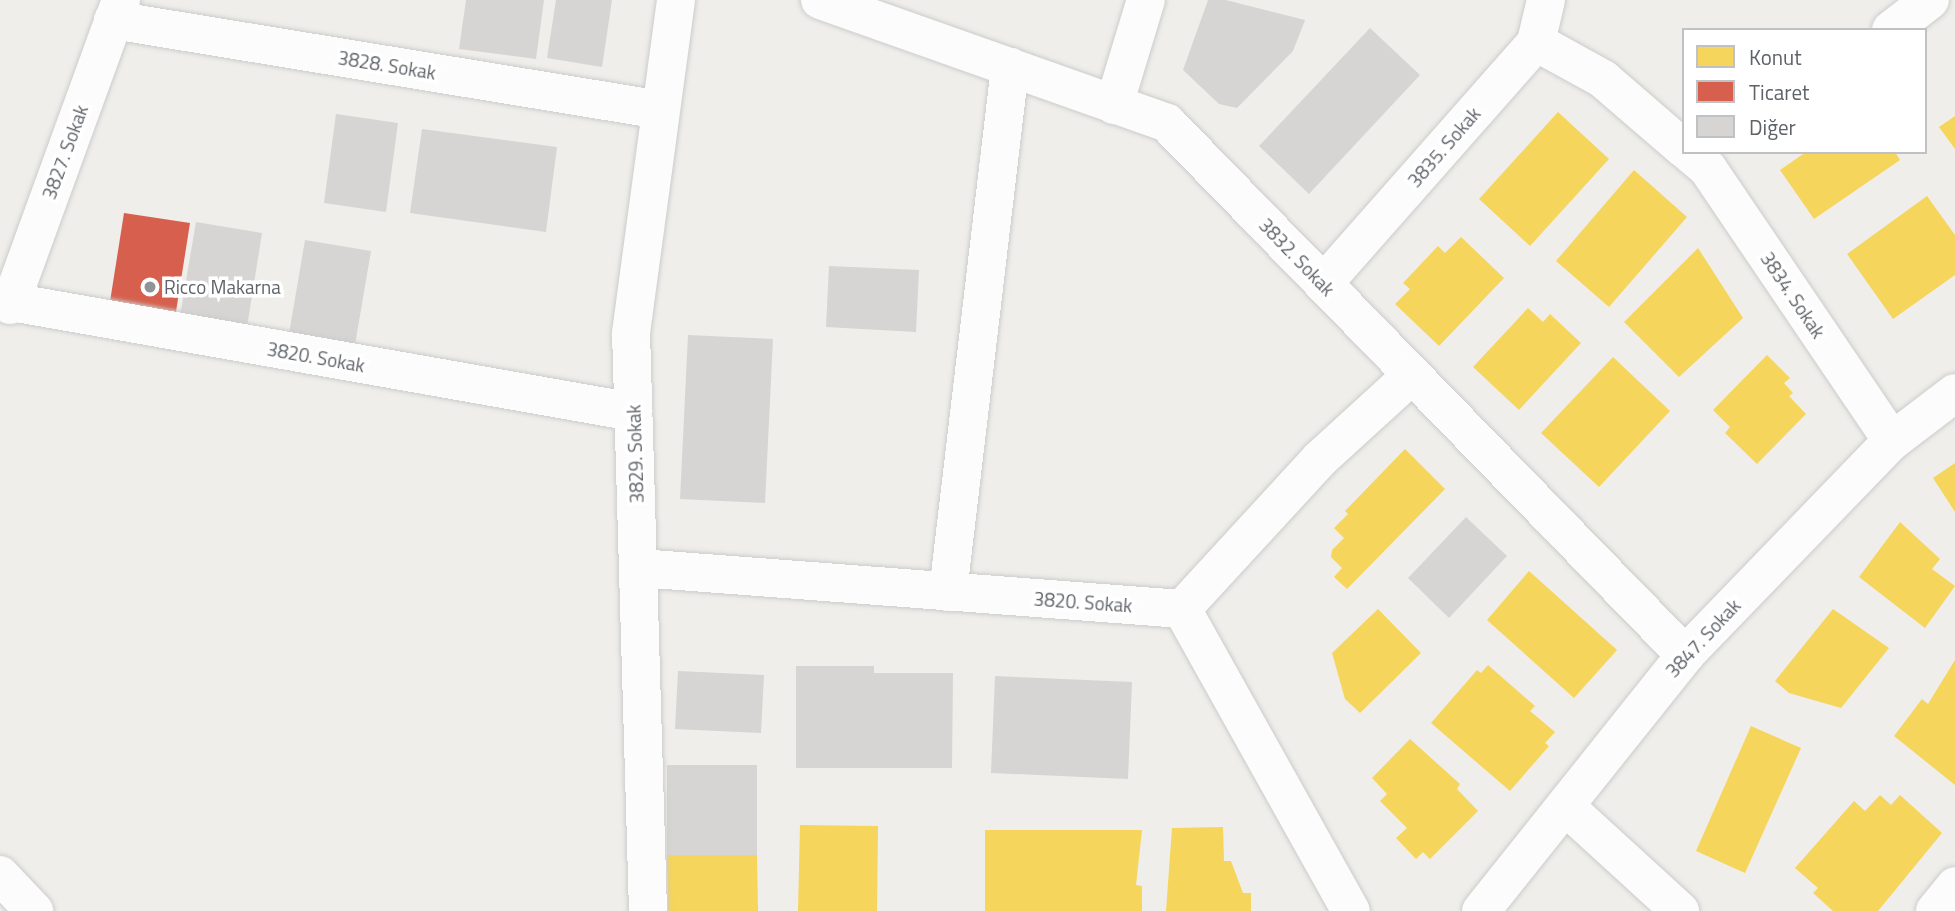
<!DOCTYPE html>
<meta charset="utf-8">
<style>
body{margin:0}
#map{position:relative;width:1955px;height:911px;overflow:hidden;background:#efeeea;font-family:"Titillium Web",sans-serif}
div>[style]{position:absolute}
.homes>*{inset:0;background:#f6d55c}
.shops>*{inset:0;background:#d6604d}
.building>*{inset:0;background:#d6d5d3}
.roads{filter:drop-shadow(0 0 2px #cbcccc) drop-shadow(0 0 2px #cbcccc)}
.minor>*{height:38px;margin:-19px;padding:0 19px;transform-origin:19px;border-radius:19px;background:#fdfcfc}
.tertiary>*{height:38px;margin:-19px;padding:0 19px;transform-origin:19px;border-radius:19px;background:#fdfcfc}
.dots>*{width:19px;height:19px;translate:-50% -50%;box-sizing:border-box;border:4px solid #fff;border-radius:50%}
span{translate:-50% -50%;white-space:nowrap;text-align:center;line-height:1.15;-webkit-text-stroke:7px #fff;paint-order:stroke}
.street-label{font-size:19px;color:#5f6368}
.poi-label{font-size:19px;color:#5f6368}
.left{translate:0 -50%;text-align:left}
.legend{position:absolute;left:1682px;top:28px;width:245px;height:126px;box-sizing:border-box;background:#fff;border:2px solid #bfc1c3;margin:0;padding:9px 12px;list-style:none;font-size:21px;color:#5f6368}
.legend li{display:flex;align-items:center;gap:14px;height:35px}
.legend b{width:35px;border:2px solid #bfc1c3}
</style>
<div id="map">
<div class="homes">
<div style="clip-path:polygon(1558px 112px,1609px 159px,1530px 246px,1479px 199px)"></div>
<div style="clip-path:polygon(1955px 116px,1955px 149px,1939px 127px)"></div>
<div style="clip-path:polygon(1806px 152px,1895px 152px,1900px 160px,1814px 219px,1780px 170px)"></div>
<div style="clip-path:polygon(1634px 170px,1687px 217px,1609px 307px,1556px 261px)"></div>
<div style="clip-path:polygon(1927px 196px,1955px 235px,1955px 275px,1893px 319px,1847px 254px)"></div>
<div style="clip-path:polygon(1461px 237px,1504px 278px,1439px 346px,1395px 304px,1410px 289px,1403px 283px,1438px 246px,1445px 253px)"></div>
<div style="clip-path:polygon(1698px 248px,1743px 318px,1679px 377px,1624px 322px)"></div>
<div style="clip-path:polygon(1528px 308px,1543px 322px,1550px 314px,1581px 343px,1519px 410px,1473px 367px)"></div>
<div style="clip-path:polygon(1767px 355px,1790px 378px,1784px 383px,1793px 393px,1789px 396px,1806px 414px,1757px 464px,1725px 433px,1730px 427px,1713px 410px)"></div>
<div style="clip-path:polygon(1613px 357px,1670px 411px,1599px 487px,1541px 433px)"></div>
<div style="clip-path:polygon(1405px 449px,1445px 489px,1347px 589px,1334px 577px,1342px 568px,1331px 557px,1332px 550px,1344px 538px,1334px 528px,1348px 514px,1345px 511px)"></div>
<div style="clip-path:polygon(1955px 463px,1955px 512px,1933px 478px)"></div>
<div style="clip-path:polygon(1900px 522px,1940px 559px,1932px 569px,1955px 586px,1925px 628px,1859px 577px)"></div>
<div style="clip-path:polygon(1529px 571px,1617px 650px,1574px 698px,1487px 620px)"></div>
<div style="clip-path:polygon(1378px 609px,1421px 653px,1360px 713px,1345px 699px,1332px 653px)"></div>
<div style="clip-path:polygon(1833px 609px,1889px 648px,1841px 708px,1789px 693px,1775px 681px)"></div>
<div style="clip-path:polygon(1955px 660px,1955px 785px,1894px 736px,1922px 699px,1928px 704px)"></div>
<div style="clip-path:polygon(1488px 665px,1535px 706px,1530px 711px,1555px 732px,1545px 743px,1549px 746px,1510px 791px,1431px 723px,1477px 670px,1481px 673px)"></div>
<div style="clip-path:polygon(1751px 726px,1801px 748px,1745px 873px,1696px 851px)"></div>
<div style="clip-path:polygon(1410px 739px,1460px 784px,1457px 789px,1478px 811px,1430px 859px,1423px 852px,1416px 859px,1396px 838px,1407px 828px,1380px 801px,1387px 794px,1372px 778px)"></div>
<div style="clip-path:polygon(1880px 795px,1891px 805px,1900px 795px,1942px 833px,1878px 911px,1833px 911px,1813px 893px,1818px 888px,1795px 868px,1854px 801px,1865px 811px)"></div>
<div style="clip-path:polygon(800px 825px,878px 826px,877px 911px,798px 911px)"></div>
<div style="clip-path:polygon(1223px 827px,1224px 861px,1231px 861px,1243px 893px,1251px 893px,1251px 911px,1166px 911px,1172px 828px)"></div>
<div style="clip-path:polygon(985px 830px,1142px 830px,1136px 885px,1142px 886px,1142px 911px,985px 911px)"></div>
<div style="clip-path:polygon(667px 855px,757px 855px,758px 911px,668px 911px)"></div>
</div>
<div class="shops">
<div style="clip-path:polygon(124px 213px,190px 223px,175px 318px,109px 308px)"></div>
</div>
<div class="building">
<div style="clip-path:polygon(466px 0,544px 0,536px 59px,459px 49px)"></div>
<div style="clip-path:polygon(556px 0,612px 0,602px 67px,547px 58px)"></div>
<div style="clip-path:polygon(1208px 0,1226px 0,1305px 20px,1293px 51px,1237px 108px,1219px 104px,1183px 70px)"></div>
<div style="clip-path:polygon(1370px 28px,1420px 75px,1309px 194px,1259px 146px)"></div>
<div style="clip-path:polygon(336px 114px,398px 123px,386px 212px,324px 203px)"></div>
<div style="clip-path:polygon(422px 129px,557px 147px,546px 232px,410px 213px)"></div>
<div style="clip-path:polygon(196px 222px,262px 233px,247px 327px,180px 316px)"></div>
<div style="clip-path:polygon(305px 240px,371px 251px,355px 345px,289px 334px)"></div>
<div style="clip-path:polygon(829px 266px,919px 270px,916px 332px,826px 327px)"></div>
<div style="clip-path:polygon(688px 335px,773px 339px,765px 503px,680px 499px)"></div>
<div style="clip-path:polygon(1466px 517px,1507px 556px,1449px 618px,1408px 578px)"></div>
<div style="clip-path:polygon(796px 666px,874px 666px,874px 673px,953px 673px,952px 768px,796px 768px)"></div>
<div style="clip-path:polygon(678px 671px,764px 675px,761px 733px,675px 729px)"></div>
<div style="clip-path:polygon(995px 676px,1132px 682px,1128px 779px,991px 773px)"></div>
<div style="clip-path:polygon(667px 765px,757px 765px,757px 855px,667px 855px)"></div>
</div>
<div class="roads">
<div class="minor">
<div style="left:820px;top:0;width:368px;rotate:19.5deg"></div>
<div style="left:1167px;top:123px;width:743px;rotate:45.76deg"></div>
<div style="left:113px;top:20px;width:555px;rotate:9.33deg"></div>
<div style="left:1891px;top:30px;width:49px;rotate:-37.6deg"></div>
<div style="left:1536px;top:42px;width:77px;rotate:28.9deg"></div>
<div style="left:1603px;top:79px;width:107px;rotate:40.8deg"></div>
<div style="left:1114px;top:105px;width:110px;rotate:-73.1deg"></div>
<div style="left:1688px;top:152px;width:26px;rotate:40deg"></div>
<div style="left:1708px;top:169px;width:328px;rotate:55.9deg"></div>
<div style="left:1323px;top:284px;width:322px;rotate:-48.6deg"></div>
<div style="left:1536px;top:42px;width:43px;rotate:-76.6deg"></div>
<div style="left:0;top:300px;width:643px;rotate:10.03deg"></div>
<div style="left:10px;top:305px;width:325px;rotate:-70deg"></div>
<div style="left:639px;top:568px;width:545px;rotate:4.32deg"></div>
<div style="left:1182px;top:609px;width:346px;rotate:60.8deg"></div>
<div style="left:948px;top:592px;width:529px;rotate:-83.26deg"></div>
<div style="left:1182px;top:609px;width:204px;rotate:-47.4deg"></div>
<div style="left:1320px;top:459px;width:125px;rotate:-42.4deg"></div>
<div style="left:648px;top:911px;width:578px;rotate:-91.68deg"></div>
<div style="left:631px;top:333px;width:336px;rotate:-82.3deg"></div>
<div style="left:1935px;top:911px;width:32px;rotate:-51deg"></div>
</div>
<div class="tertiary">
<div style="left:1565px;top:806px;width:156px;rotate:42.4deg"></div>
<div style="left:0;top:875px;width:50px;rotate:46.6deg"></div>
<div style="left:1481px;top:911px;width:327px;rotate:-51.4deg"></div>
<div style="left:1685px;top:655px;width:298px;rotate:-46deg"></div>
<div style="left:1892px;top:441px;width:79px;rotate:-37.3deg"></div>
</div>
</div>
<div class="dots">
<div style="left:150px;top:287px;background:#919496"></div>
</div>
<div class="street-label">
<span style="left:387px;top:65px;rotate:9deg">3828. Sokak</span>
<span style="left:1444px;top:147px;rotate:-49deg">3835. Sokak</span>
<span style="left:65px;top:152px;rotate:-70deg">3827. Sokak</span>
<span style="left:1297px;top:257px;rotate:46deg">3832. Sokak</span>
<span style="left:1793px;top:295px;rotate:56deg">3834. Sokak</span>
<span style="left:316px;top:357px;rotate:10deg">3820. Sokak</span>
<span style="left:635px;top:454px;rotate:-92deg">3829. Sokak</span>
<span style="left:1083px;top:602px;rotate:4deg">3820. Sokak</span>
<span style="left:1703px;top:638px;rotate:-47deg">3847. Sokak</span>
</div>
<div class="poi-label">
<span class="left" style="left:164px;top:287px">Ricco Makarna</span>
</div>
<ul class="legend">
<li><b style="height:19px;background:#f6d55c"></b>Konut</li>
<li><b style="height:19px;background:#d6604d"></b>Ticaret</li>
<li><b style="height:19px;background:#d6d5d3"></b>Diğer</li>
</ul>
</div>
